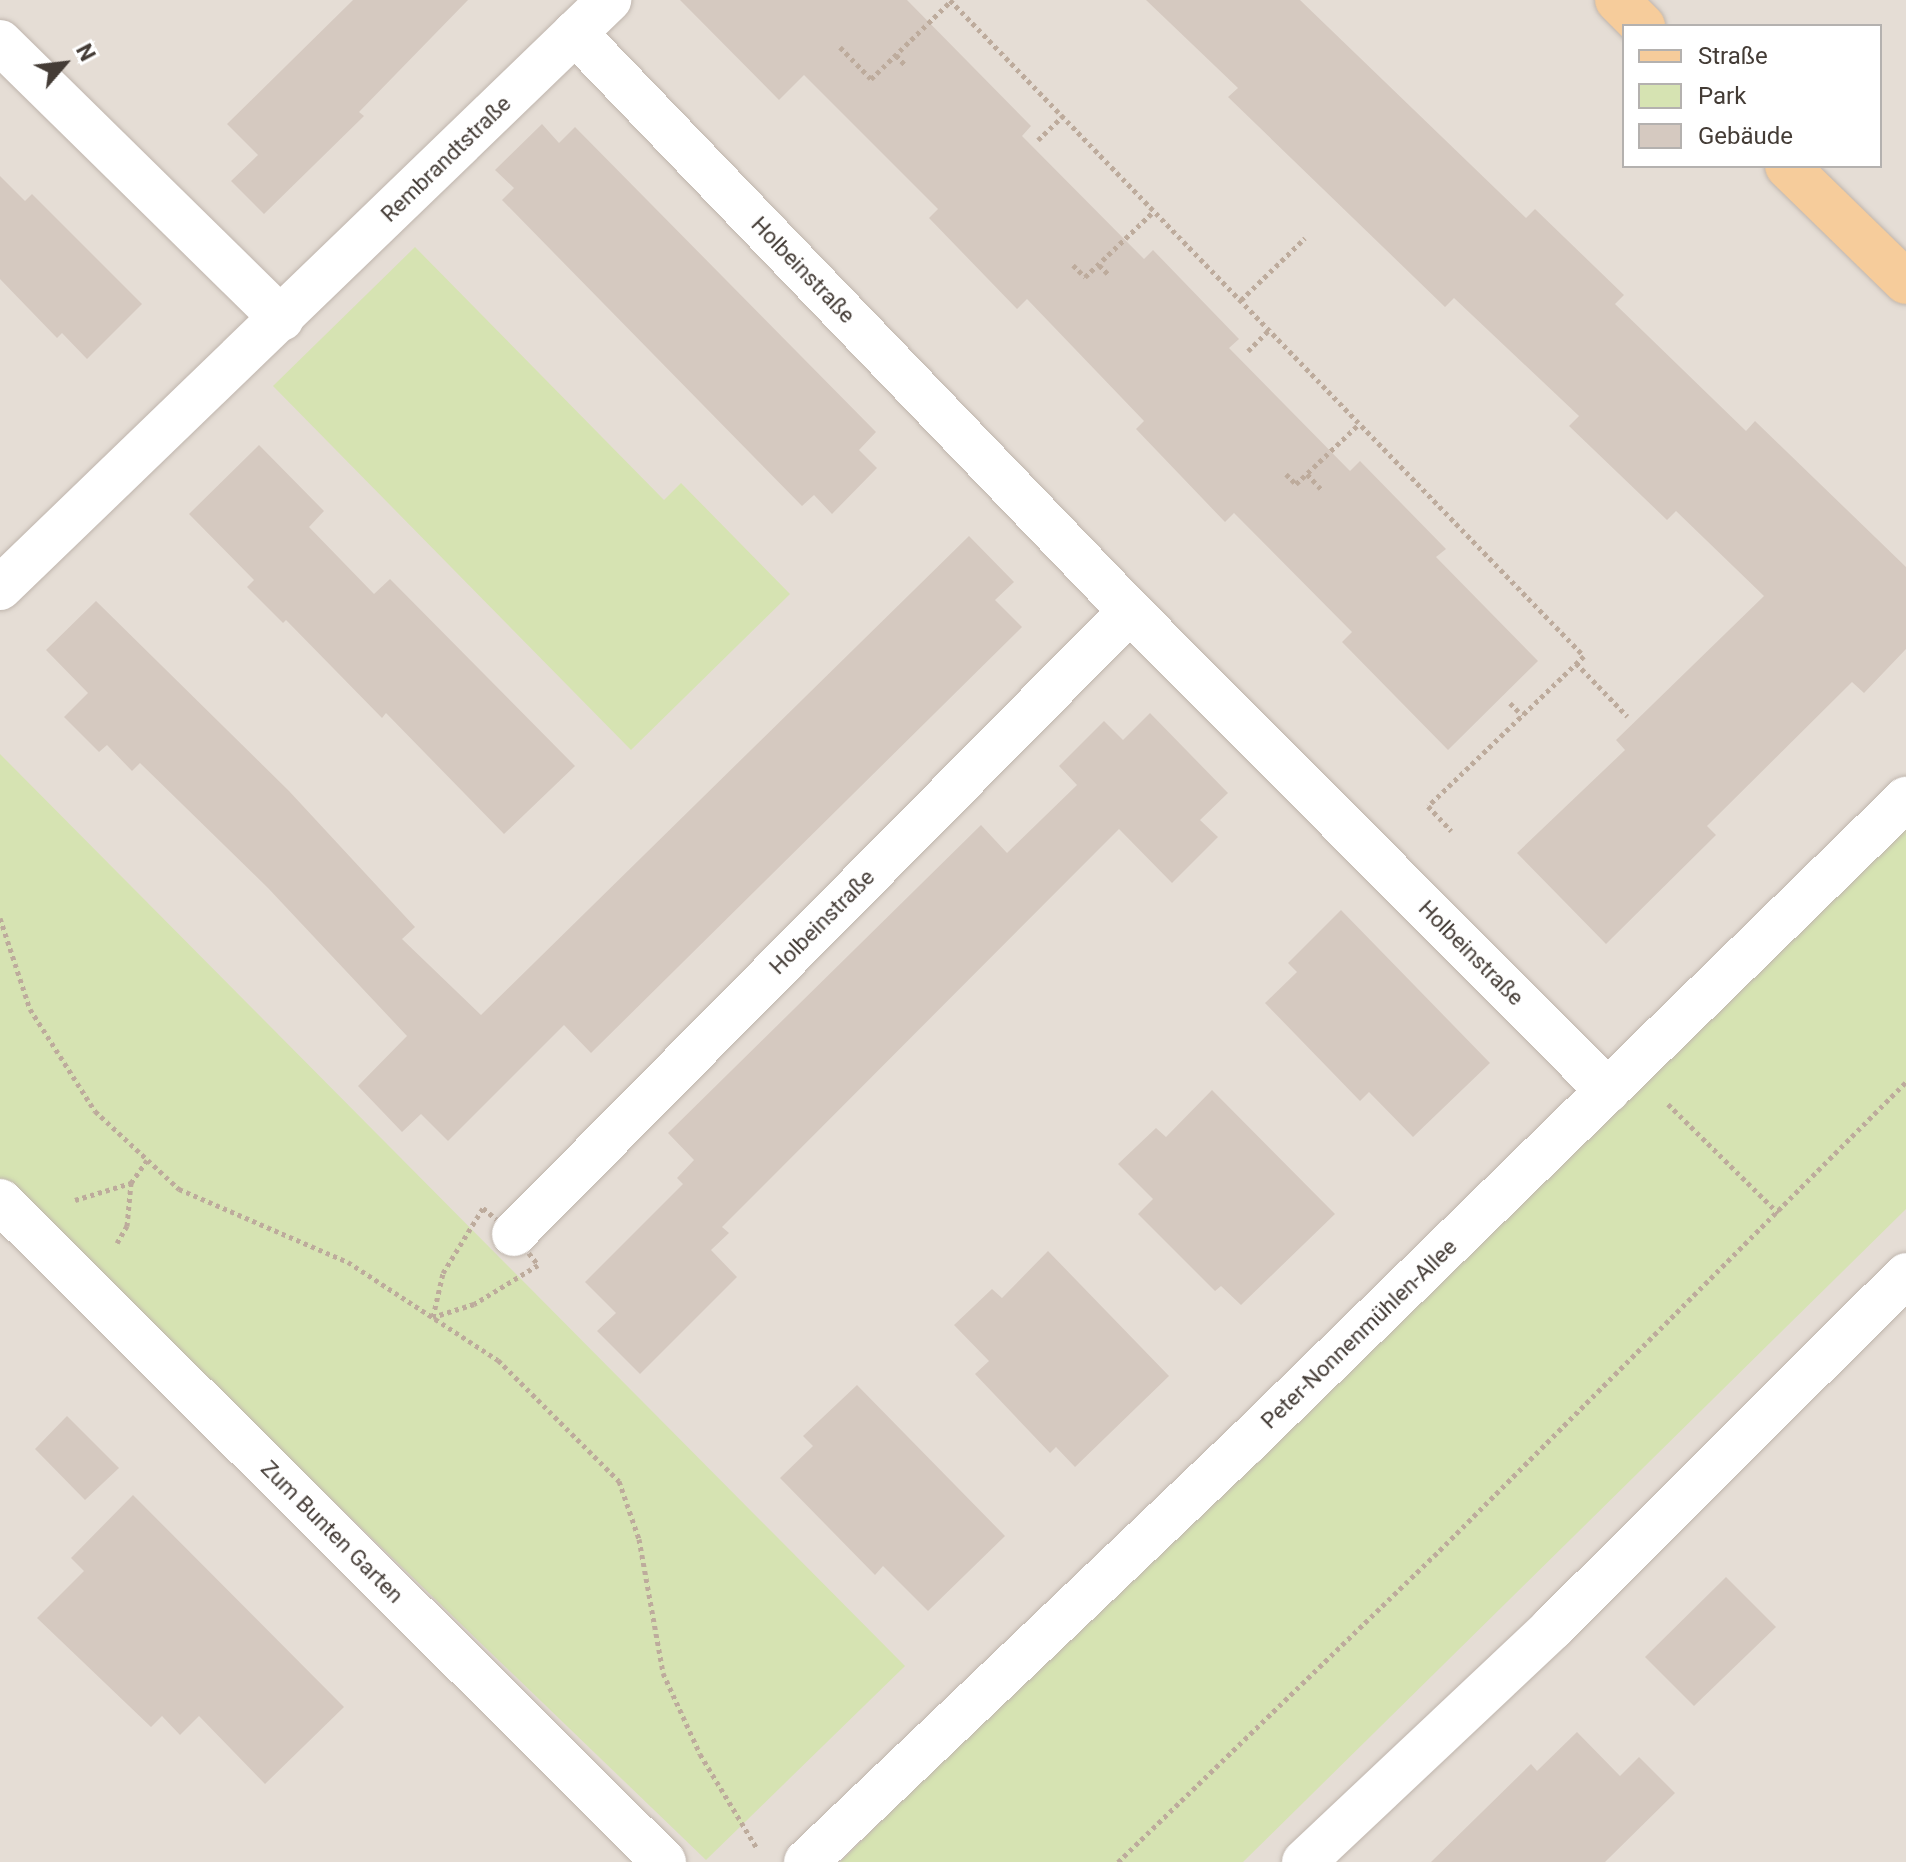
<!DOCTYPE html>
<meta charset="utf-8">
<style>
body{margin:0}
#map{position:relative;width:1906px;height:1862px;overflow:hidden;background:#f2ece6;font-family:Roboto,sans-serif}
div>[style]{position:absolute}
.residential>*{inset:0;background:#e5ddd5}
.green>*{inset:0;background:#d6e3b2}
.building>*{inset:0;background:#d5c9c0}
.path>*{height:5px;margin-top:-2.5px;transform-origin:0;background:repeating-linear-gradient(90deg,#bdab9c 0 4px,transparent 0 8px)}
.roads{filter:drop-shadow(0 0 2px #bfb5ad) drop-shadow(0 0 2px #bfb5ad)}
.minor>*{height:44px;margin:-22px;padding:0 22px;transform-origin:22px;border-radius:22px;background:#fff}
.major>*{height:44px;margin:-22px;padding:0 22px;transform-origin:22px;border-radius:22px;background:#f6cc9b}
span{translate:-50% -50%;white-space:nowrap;text-align:center;line-height:1.15;-webkit-text-stroke:6px #fff;paint-order:stroke}
.street-label{font-size:22px;color:#443c36}
.legend{position:absolute;left:1622px;top:24px;width:260px;height:144px;box-sizing:border-box;background:#fff;border:2px solid #b4b1af;margin:0;padding:10px 14px;list-style:none;font-size:24px;color:#443c36}
.legend li{display:flex;align-items:center;gap:16px;height:40px}
.legend b{width:40px;border:2px solid #b4b1af}
.north{position:absolute;left:24px;top:24px;width:80px;height:80px;-webkit-text-stroke:6px #fff;paint-order:stroke;rotate:62deg;font-size:22px;font-weight:700;line-height:32px;text-align:center;color:#443c36}
.north::after{content:'';display:block;margin:auto;width:28px;height:36px;background:#443c36;clip-path:polygon(50% 0,100% 100%,50% 72%,0 100%)}
</style>
<div id="map">
<div class="residential">
<div style="clip-path:polygon(evenodd,0 0,1906px 0,1906px 1862px,0 1862px,0 0,1624px 26px,1880px 26px,1880px 166px,1624px 166px,1624px 26px)"></div>
</div>
<div class="green">
<div style="clip-path:polygon(415px 247px,664px 500px,681px 483px,790px 594px,631px 750px,273px 386px)"></div>
<div style="clip-path:polygon(0 754px,905px 1666px,706px 1860px,0 1180px)"></div>
<div style="clip-path:polygon(1906px 809px,1906px 1209px,1243px 1862px,840px 1862px)"></div>
</div>
<div class="building">
<div style="clip-path:polygon(353px 0,468px 0,359px 112px,364px 116px,264px 214px,231px 181px,258px 155px,227px 124px)"></div>
<div style="clip-path:polygon(680px 0,907px 0,1031px 126px,1022px 136px,1144px 259px,1153px 250px,1239px 339px,1229px 348px,1350px 471px,1360px 461px,1446px 549px,1436px 557px,1538px 661px,1448px 750px,1342px 642px,1352px 632px,1234px 513px,1225px 522px,1136px 429px,1144px 421px,1027px 299px,1017px 309px,929px 218px,938px 209px,804px 75px,779px 100px)"></div>
<div style="clip-path:polygon(1146px 0,1300px 0,1526px 218px,1535px 209px,1624px 295px,1615px 304px,1746px 431px,1755px 421px,1906px 567px,1906px 649px,1864px 693px,1852px 682px,1707px 826px,1716px 835px,1606px 944px,1517px 853px,1625px 750px,1616px 740px,1764px 596px,1676px 511px,1667px 520px,1569px 426px,1579px 416px,1454px 298px,1445px 307px,1228px 97px,1238px 88px)"></div>
<div style="clip-path:polygon(542px 124px,559px 143px,575px 127px,876px 432px,859px 450px,877px 468px,832px 514px,814px 495px,802px 506px,502px 200px,514px 188px,495px 170px)"></div>
<div style="clip-path:polygon(0 176px,25px 201px,32px 194px,142px 304px,87px 359px,62px 333px,57px 338px,0 279px)"></div>
<div style="clip-path:polygon(259px 445px,324px 511px,309px 527px,374px 594px,390px 579px,575px 766px,504px 834px,386px 713px,382px 718px,286px 620px,283px 623px,247px 587px,254px 580px,189px 514px)"></div>
<div style="clip-path:polygon(969px 536px,1014px 582px,995px 600px,1022px 627px,591px 1053px,564px 1025px,448px 1141px,421px 1114px,402px 1132px,358px 1086px,407px 1036px,268px 888px,140px 763px,132px 771px,107px 745px,99px 752px,64px 717px,88px 693px,46px 650px,96px 601px,289px 791px,415px 927px,402px 939px,481px 1015px)"></div>
<div style="clip-path:polygon(1150px 713px,1228px 793px,1200px 820px,1218px 837px,1172px 883px,1119px 829px,722px 1227px,729px 1233px,711px 1250px,737px 1277px,640px 1374px,597px 1331px,616px 1313px,585px 1282px,683px 1184px,677px 1178px,694px 1160px,668px 1133px,981px 825px,1007px 853px,1077px 785px,1059px 766px,1104px 721px,1123px 740px)"></div>
<div style="clip-path:polygon(1341px 910px,1490px 1063px,1413px 1137px,1369px 1092px,1360px 1101px,1265px 1003px,1297px 972px,1288px 963px)"></div>
<div style="clip-path:polygon(1212px 1090px,1335px 1214px,1241px 1305px,1221px 1286px,1215px 1291px,1138px 1214px,1153px 1199px,1118px 1164px,1156px 1128px,1166px 1137px)"></div>
<div style="clip-path:polygon(1048px 1251px,1169px 1376px,1075px 1467px,1056px 1447px,1050px 1453px,975px 1374px,989px 1361px,954px 1325px,992px 1289px,1002px 1298px)"></div>
<div style="clip-path:polygon(857px 1385px,1005px 1536px,928px 1611px,883px 1566px,875px 1575px,780px 1478px,813px 1446px,803px 1436px)"></div>
<div style="clip-path:polygon(67px 1416px,119px 1468px,85px 1500px,35px 1449px)"></div>
<div style="clip-path:polygon(133px 1495px,344px 1707px,265px 1784px,199px 1716px,180px 1735px,162px 1716px,151px 1727px,37px 1618px,84px 1571px,71px 1558px)"></div>
<div style="clip-path:polygon(1726px 1577px,1776px 1627px,1694px 1706px,1645px 1657px)"></div>
<div style="clip-path:polygon(1577px 1732px,1620px 1776px,1639px 1757px,1675px 1793px,1605px 1862px,1431px 1862px,1531px 1764px,1537px 1771px)"></div>
</div>
<div class="path">
<div style="left:950px;top:0;width:912px;rotate:45.98deg"></div>
<div style="left:1584px;top:656px;width:216px;rotate:136.1deg"></div>
<div style="left:1428px;top:806px;width:34px;rotate:47deg"></div>
<div style="left:840px;top:47px;width:45px;rotate:45.9deg"></div>
<div style="left:871px;top:79px;width:112px;rotate:-44.3deg"></div>
<div style="left:896px;top:55px;width:13px;rotate:48deg"></div>
<div style="left:1038px;top:140px;width:35px;rotate:-44deg"></div>
<div style="left:1073px;top:265px;width:17px;rotate:45deg"></div>
<div style="left:1085px;top:277px;width:95px;rotate:-43.7deg"></div>
<div style="left:1099px;top:265px;width:16px;rotate:45deg"></div>
<div style="left:1241px;top:300px;width:89px;rotate:-44.1deg"></div>
<div style="left:1248px;top:351px;width:30px;rotate:-45deg"></div>
<div style="left:1286px;top:474px;width:14px;rotate:45deg"></div>
<div style="left:1296px;top:484px;width:87px;rotate:-43.6deg"></div>
<div style="left:1307px;top:474px;width:21px;rotate:47deg"></div>
<div style="left:1576px;top:663px;width:74px;rotate:46.1deg"></div>
<div style="left:1510px;top:703px;width:17px;rotate:45deg"></div>
<div style="left:0;top:918px;width:96px;rotate:71.8deg"></div>
<div style="left:30px;top:1009px;width:121px;rotate:57.5deg"></div>
<div style="left:95px;top:1111px;width:115px;rotate:42.9deg"></div>
<div style="left:179px;top:1189px;width:184px;rotate:23.4deg"></div>
<div style="left:348px;top:1262px;width:179px;rotate:33.2deg"></div>
<div style="left:498px;top:1360px;width:171px;rotate:45deg"></div>
<div style="left:619px;top:1481px;width:61px;rotate:71deg"></div>
<div style="left:639px;top:1539px;width:136px;rotate:79.8deg"></div>
<div style="left:663px;top:1673px;width:89px;rotate:65.4deg"></div>
<div style="left:700px;top:1754px;width:109px;rotate:58.9deg"></div>
<div style="left:1668px;top:1104px;width:155px;rotate:44.7deg"></div>
<div style="left:75px;top:1200px;width:59px;rotate:-16.9deg"></div>
<div style="left:131px;top:1183px;width:28px;rotate:-55deg"></div>
<div style="left:483px;top:1208px;width:40px;rotate:40deg"></div>
<div style="left:514px;top:1234px;width:39px;rotate:52deg"></div>
<div style="left:538px;top:1265px;width:75px;rotate:148.6deg"></div>
<div style="left:474px;top:1304px;width:43px;rotate:162.4deg"></div>
<div style="left:433px;top:1317px;width:45px;rotate:-77.2deg"></div>
<div style="left:443px;top:1273px;width:76px;rotate:-58.4deg"></div>
<div style="left:117px;top:1243px;width:20px;rotate:-60deg"></div>
<div style="left:127px;top:1226px;width:43px;rotate:-84.7deg"></div>
<div style="left:1118px;top:1862px;width:440px;rotate:-44.1deg"></div>
<div style="left:1434px;top:1556px;width:669px;rotate:-45.12deg"></div>
</div>
<div class="roads">
<div class="minor">
<div style="left:575px;top:33px;width:801px;rotate:46.16deg"></div>
<div style="left:1130px;top:611px;width:677px;rotate:45.12deg"></div>
<div style="left:0;top:42px;width:395px;rotate:44.5deg"></div>
<div style="left:0;top:588px;width:847px;rotate:-43.99deg"></div>
<div style="left:0;top:1201px;width:937px;rotate:44.87deg"></div>
<div style="left:514px;top:1234px;width:876px;rotate:-45.32deg"></div>
<div style="left:806px;top:1862px;width:606px;rotate:-43.6deg"></div>
<div style="left:1245px;top:1444px;width:924px;rotate:-44.3deg"></div>
<div style="left:1304px;top:1862px;width:341px;rotate:-43.3deg"></div>
<div style="left:1552px;top:1628px;width:500px;rotate:-44.9deg"></div>
</div>
<div class="major">
<div style="left:1617px;top:0;width:37px;rotate:45deg"></div>
<div style="left:1787px;top:166px;width:166px;rotate:44.3deg"></div>
</div>
</div>
<div class="street-label">
<span style="left:446px;top:159px;rotate:-44deg">Rembrandtstraße</span>
<span style="left:803px;top:270px;rotate:46deg">Holbeinstraße</span>
<span style="left:822px;top:922px;rotate:-45deg">Holbeinstraße</span>
<span style="left:1471px;top:953px;rotate:45deg">Holbeinstraße</span>
<span style="left:1359px;top:1334px;rotate:-44deg">Peter-Nonnenmühlen-Allee</span>
<span style="left:332px;top:1532px;rotate:45deg">Zum Bunten Garten</span>
</div>
<ul class="legend">
<li><b style="height:10px;background:#f6cc9b"></b>Straße</li>
<li><b style="height:22px;background:#d6e3b2"></b>Park</li>
<li><b style="height:22px;background:#d5c9c0"></b>Gebäude</li>
</ul>
<div class="north">N</div>
</div>
